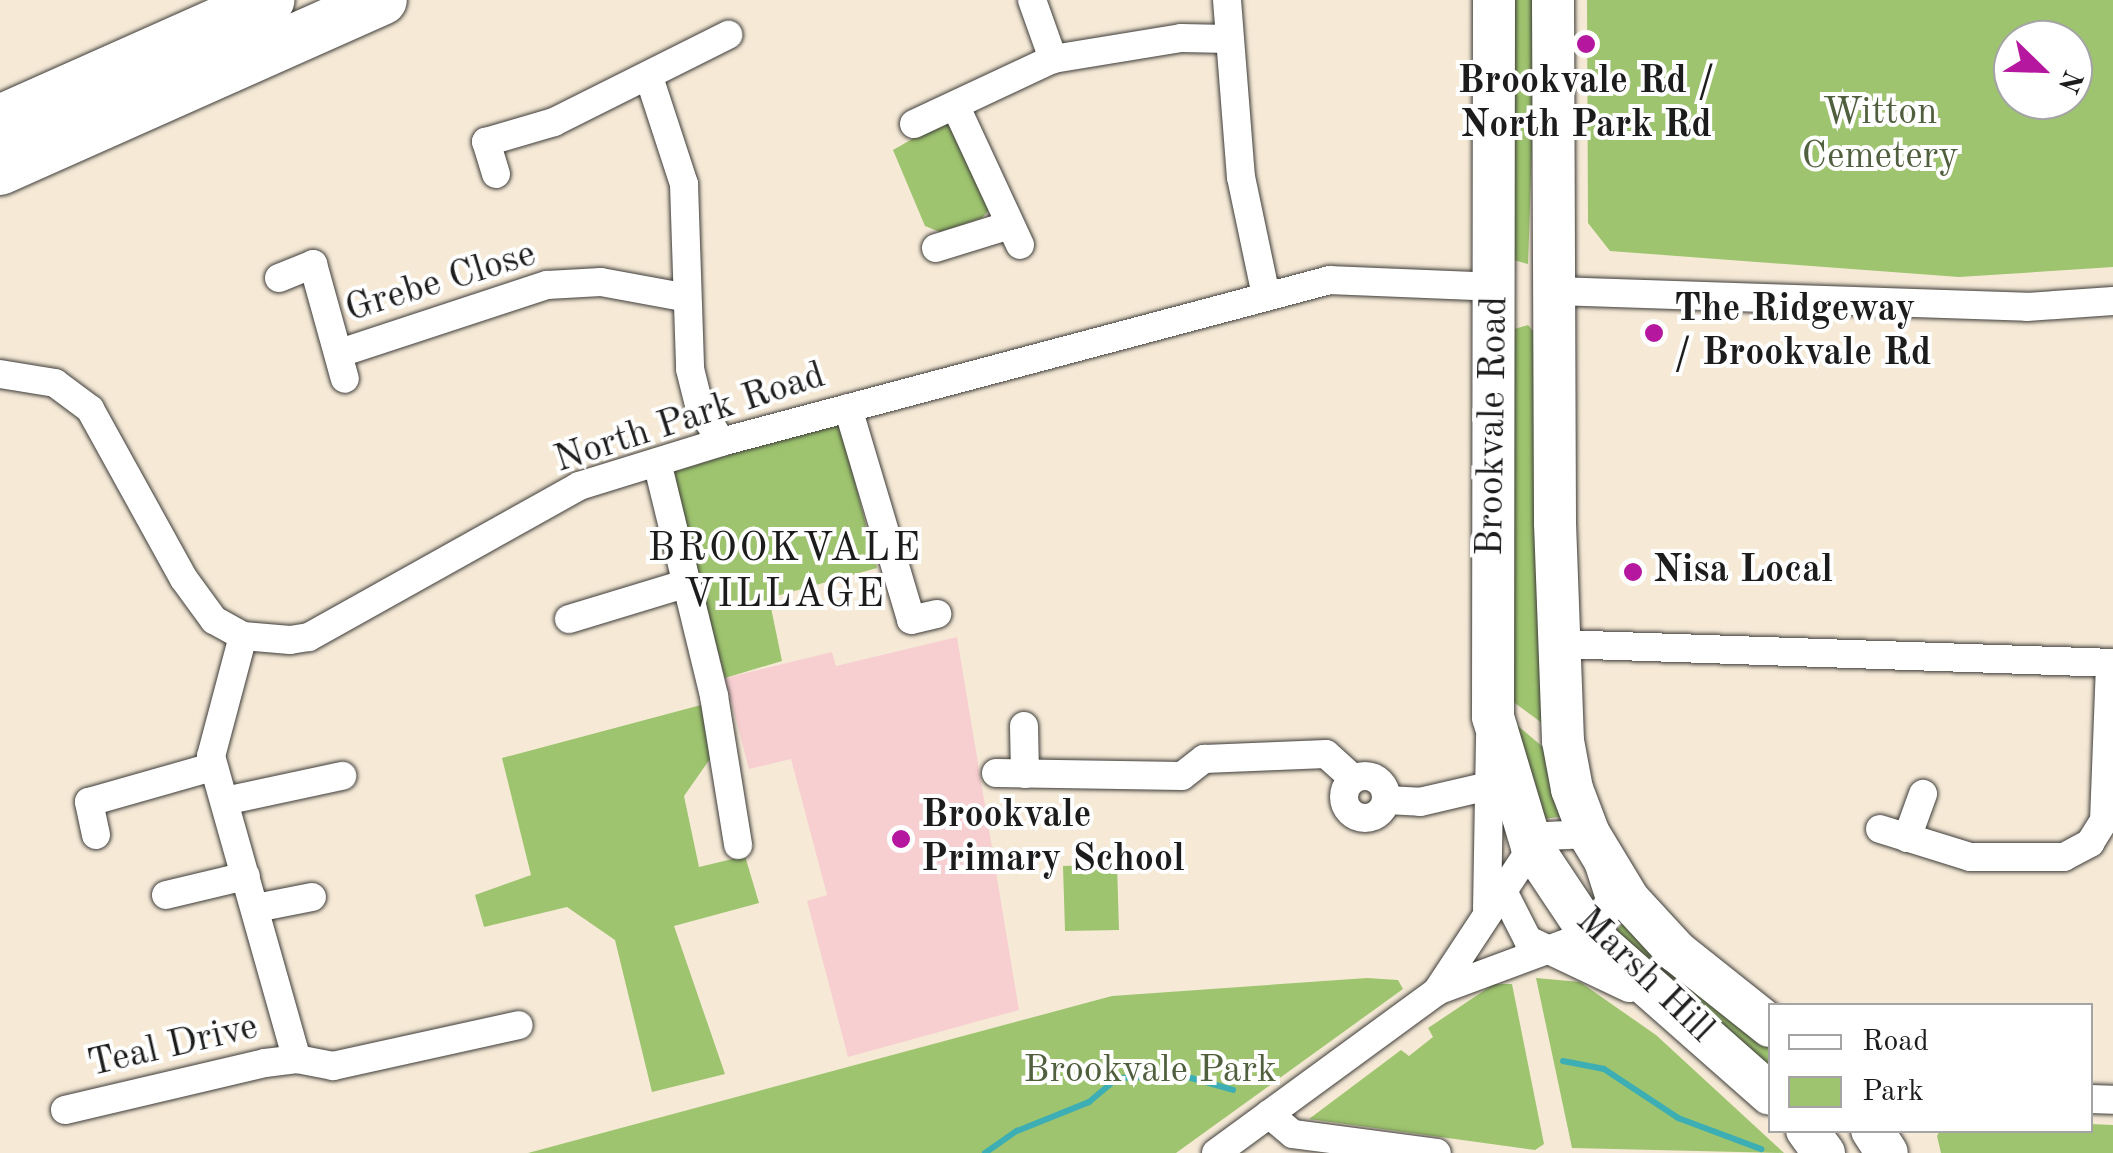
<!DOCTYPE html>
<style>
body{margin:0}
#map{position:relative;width:2113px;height:1153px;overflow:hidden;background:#f6ead7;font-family:"Old Standard TT",serif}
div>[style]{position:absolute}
.built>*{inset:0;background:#f7cfd1}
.green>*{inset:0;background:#9ec46f}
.stream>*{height:6px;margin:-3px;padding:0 3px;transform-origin:3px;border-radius:3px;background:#3daeb4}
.roads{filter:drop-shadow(0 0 2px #3d3b38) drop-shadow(0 0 2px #3d3b38)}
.street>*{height:28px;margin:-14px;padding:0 14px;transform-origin:14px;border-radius:14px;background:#fff}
.street>.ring{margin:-14px;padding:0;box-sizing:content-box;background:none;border:28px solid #fff;border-radius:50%}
.primary>*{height:42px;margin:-21px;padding:0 21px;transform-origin:21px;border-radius:21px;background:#fff}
.highway>*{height:50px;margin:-25px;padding:0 25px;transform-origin:25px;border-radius:25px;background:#fff}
.dots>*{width:28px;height:28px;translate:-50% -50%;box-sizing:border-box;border:5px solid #fff;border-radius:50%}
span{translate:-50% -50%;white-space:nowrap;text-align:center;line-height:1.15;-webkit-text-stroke:8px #fff;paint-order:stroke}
.poi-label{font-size:38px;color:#1c1c1c;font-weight:700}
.left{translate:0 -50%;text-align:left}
.park-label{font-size:38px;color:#505f3d}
.street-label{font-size:38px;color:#1c1c1c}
.neighbourhood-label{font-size:40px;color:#1c1c1c;letter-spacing:2.5px}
.legend{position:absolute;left:1768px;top:1003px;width:325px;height:130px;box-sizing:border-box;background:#fff;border:2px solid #a4a4a4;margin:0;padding:12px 18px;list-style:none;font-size:30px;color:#1c1c1c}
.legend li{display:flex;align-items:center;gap:20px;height:50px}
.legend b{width:50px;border:2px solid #a4a4a4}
.north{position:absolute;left:1993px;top:20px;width:100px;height:100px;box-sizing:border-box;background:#fff;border:2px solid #a4a4a4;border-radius:50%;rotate:113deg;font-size:28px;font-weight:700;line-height:40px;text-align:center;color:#1c1c1c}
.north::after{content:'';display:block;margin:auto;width:35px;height:45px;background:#b5179e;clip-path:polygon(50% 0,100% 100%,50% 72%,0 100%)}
</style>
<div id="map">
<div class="built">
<div style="clip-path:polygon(957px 637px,1019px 1010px,848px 1057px,807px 901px,827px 895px,791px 759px,749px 769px,725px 678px,832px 652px,836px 666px)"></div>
</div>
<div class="green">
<div style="clip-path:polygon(1504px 0,1537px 0,1528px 264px,1510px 259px)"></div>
<div style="clip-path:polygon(evenodd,1587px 0,2113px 0,2113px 267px,1959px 277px,1610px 251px,1588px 223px,1587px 0,2013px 40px,2073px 40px,2073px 100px,2013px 100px,2013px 40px)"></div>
<div style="clip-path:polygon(942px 122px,956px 125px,990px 209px,982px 218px,940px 232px,925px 226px,893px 150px)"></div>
<div style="clip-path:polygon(1528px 325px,1535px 333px,1546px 726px,1504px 695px,1508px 331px)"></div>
<div style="clip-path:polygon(839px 420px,877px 568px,769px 598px,782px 661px,725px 678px,671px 473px)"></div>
<div style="clip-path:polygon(701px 705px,710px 759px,684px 796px,699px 867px,745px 856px,759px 903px,674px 926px,725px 1074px,652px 1092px,615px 940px,567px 907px,484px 927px,475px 895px,531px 875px,502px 758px)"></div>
<div style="clip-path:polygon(1506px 716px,1549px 752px,1565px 816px,1535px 820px)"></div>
<div style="clip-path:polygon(1117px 864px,1119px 930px,1065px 931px,1063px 866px)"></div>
<div style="clip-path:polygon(1627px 918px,1770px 1047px,1770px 1083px,1608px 941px)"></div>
<div style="clip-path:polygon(1367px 978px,1398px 980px,1403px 989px,1176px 1153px,528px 1153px,1112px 996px)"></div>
<div style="clip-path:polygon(1536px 978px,1580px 982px,1656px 1035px,1784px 1153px,1572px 1148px)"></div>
<div style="clip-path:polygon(1494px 984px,1512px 984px,1544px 1144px,1535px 1150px,1309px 1119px,1401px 1050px,1409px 1056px,1433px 1037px,1428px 1028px)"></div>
<div style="clip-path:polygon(2091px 1124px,2113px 1125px,2113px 1153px,1941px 1153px,1937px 1136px,1940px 1130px,2090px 1130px)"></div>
</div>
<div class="stream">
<div style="left:1563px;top:1061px;width:42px;rotate:11deg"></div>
<div style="left:1604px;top:1069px;width:89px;rotate:33.5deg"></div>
<div style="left:1678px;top:1118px;width:89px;rotate:20.5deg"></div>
<div style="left:985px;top:1153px;width:39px;rotate:-35deg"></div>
<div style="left:1017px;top:1131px;width:78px;rotate:-21.9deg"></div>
<div style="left:1089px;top:1102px;width:38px;rotate:-40deg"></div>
<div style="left:1118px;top:1078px;width:66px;rotate:-1.7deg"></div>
<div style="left:1184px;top:1076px;width:51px;rotate:15.9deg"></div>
</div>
<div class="roads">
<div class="street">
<div style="left:1032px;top:0;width:63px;rotate:70.4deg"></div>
<div style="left:1227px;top:0;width:178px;rotate:85.5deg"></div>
<div style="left:1241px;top:177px;width:122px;rotate:78.1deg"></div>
<div style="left:649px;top:77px;width:113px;rotate:71.9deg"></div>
<div style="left:684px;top:184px;width:185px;rotate:88.1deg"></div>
<div style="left:690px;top:369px;width:37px;rotate:76deg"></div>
<div style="left:699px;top:405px;width:43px;rotate:59.3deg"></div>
<div style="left:956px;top:107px;width:152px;rotate:65.1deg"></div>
<div style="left:914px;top:124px;width:153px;rotate:-25.1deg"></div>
<div style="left:1053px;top:59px;width:130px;rotate:-9.3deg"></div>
<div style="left:1181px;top:38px;width:48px;rotate:1.2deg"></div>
<div style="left:496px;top:174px;width:34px;rotate:-107deg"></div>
<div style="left:486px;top:142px;width:71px;rotate:-16.4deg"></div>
<div style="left:554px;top:122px;width:195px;rotate:-26.6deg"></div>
<div style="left:936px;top:248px;width:77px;rotate:-17.3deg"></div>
<div style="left:279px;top:278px;width:37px;rotate:-22deg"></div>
<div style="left:313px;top:264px;width:119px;rotate:74.5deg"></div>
<div style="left:1555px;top:291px;width:472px;rotate:1.9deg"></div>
<div style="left:2027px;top:307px;width:86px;rotate:-4deg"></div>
<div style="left:340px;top:353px;width:218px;rotate:-18.2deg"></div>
<div style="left:547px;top:285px;width:54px;rotate:-3.2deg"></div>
<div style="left:601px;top:282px;width:83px;rotate:10.4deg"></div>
<div style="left:0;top:374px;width:56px;rotate:9.3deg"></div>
<div style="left:55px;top:383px;width:44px;rotate:36.6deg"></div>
<div style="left:90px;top:409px;width:194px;rotate:61.1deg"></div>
<div style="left:184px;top:579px;width:51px;rotate:53.8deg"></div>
<div style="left:214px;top:620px;width:33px;rotate:29deg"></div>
<div style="left:243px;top:636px;width:47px;rotate:4.9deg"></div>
<div style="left:290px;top:640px;width:19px;rotate:-9deg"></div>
<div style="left:309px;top:637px;width:309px;rotate:-29.2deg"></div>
<div style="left:579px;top:486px;width:149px;rotate:-17.2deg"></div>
<div style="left:721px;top:442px;width:630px;rotate:-14.9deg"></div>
<div style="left:1330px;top:280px;width:167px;rotate:2.4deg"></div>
<div style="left:848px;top:408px;width:221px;rotate:73.4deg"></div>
<div style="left:911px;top:620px;width:27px;rotate:-13deg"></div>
<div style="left:658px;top:466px;width:237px;rotate:76.3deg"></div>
<div style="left:714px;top:696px;width:151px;rotate:80.8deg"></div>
<div style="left:569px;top:619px;width:120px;rotate:-16.9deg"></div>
<div style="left:243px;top:636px;width:124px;rotate:104.9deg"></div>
<div style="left:211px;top:756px;width:315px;rotate:74.2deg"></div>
<div style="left:1559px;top:644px;width:554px;rotate:1.96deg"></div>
<div style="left:1024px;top:726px;width:48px;rotate:88.8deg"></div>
<div style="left:996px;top:773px;width:186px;rotate:0.9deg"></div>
<div style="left:1182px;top:776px;width:28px;rotate:-38deg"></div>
<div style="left:1204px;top:759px;width:122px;rotate:-2.3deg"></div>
<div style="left:1326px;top:754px;width:36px;rotate:42deg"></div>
<div class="ring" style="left:1344px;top:776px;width:14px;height:14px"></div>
<div style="left:1387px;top:800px;width:33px;rotate:3deg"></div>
<div style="left:1420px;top:802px;width:70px;rotate:-13.2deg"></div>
<div style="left:225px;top:801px;width:120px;rotate:-12.1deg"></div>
<div style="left:1880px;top:829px;width:94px;rotate:17.3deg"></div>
<div style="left:1970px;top:857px;width:94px"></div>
<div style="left:2064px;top:857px;width:30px;rotate:-28deg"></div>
<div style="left:2090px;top:843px;width:26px;rotate:-58deg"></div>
<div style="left:2104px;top:821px;width:158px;rotate:-87.8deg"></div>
<div style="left:96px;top:835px;width:34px;rotate:-102deg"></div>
<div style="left:89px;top:802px;width:128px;rotate:-15.9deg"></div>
<div style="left:1907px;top:838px;width:47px;rotate:-70deg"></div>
<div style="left:1503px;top:891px;width:55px;rotate:63deg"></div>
<div style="left:1528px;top:940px;width:112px;rotate:25.4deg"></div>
<div style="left:166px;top:895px;width:82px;rotate:-13.4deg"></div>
<div style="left:256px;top:908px;width:57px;rotate:-11.1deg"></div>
<div style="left:1487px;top:910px;width:173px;rotate:-89deg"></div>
<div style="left:2090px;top:1099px;width:23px;rotate:2deg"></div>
<div style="left:65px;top:1110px;width:205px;rotate:-13.2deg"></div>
<div style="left:265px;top:1063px;width:32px;rotate:-7deg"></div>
<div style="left:297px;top:1059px;width:37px;rotate:11deg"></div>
<div style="left:333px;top:1066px;width:190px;rotate:-12.4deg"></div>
<div style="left:1269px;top:1114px;width:31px;rotate:40deg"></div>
<div style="left:1293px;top:1134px;width:145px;rotate:7.5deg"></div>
<div style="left:1216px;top:1153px;width:274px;rotate:-36.2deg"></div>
<div style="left:1437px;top:991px;width:175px;rotate:-20.4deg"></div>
<div style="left:1601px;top:930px;width:32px;rotate:-74deg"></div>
<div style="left:1610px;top:899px;width:68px;rotate:-107.9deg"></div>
<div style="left:1589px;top:834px;width:43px;rotate:177.3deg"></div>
<div style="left:1546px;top:836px;width:18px;rotate:142deg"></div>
<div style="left:1532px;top:847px;width:173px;rotate:123.4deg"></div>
</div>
<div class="primary">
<div style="left:1494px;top:0;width:717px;rotate:90.08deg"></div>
<div style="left:1493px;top:717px;width:136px;rotate:73.3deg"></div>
<div style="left:1532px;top:847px;width:108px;rotate:56.3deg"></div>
<div style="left:1592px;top:937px;width:237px;rotate:41.4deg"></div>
<div style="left:1553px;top:0;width:523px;rotate:89.78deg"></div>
<div style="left:1555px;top:523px;width:218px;rotate:87.9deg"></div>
<div style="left:1563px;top:741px;width:49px;rotate:79.4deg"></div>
<div style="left:1572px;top:789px;width:48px;rotate:69.3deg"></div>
<div style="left:1589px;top:834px;width:77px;rotate:58.8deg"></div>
<div style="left:1629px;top:900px;width:71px;rotate:47.3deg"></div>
<div style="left:1677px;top:952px;width:119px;rotate:38.5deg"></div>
<div style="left:1807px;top:1130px;width:29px;rotate:54deg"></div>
<div style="left:1872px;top:1130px;width:27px;rotate:57deg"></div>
</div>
<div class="highway">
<div style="left:0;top:120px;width:295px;rotate:-24deg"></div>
<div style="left:0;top:170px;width:418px;rotate:-24deg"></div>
</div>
</div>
<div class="dots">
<div style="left:1586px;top:44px;background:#b5179e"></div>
<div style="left:1654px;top:333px;background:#b5179e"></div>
<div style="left:1633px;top:572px;background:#b5179e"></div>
<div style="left:901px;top:839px;background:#b5179e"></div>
</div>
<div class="poi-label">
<span style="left:1586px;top:105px">Brookvale Rd /<br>North Park Rd</span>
<span class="left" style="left:1674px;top:333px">The Ridgeway<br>/ Brookvale Rd</span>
<span class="left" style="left:1653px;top:572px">Nisa Local</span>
<span class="left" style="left:921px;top:839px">Brookvale<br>Primary School</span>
</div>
<div class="park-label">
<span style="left:1880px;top:136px">Witton<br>Cemetery</span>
<span style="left:1150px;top:1072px">Brookvale Park</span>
</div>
<div class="street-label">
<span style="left:441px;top:283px;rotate:-17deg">Grebe Close</span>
<span style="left:690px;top:419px;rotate:-18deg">North Park Road</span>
<span style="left:1494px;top:426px;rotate:-89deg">Brookvale Road</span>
<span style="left:1644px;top:976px;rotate:44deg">Marsh Hill</span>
<span style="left:173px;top:1047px;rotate:-13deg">Teal Drive</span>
</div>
<div class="neighbourhood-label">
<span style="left:785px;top:573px">BROOKVALE<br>VILLAGE</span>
</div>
<ul class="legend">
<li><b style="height:12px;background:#fff"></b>Road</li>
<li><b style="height:28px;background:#9ec46f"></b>Park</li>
</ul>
<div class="north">N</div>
</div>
